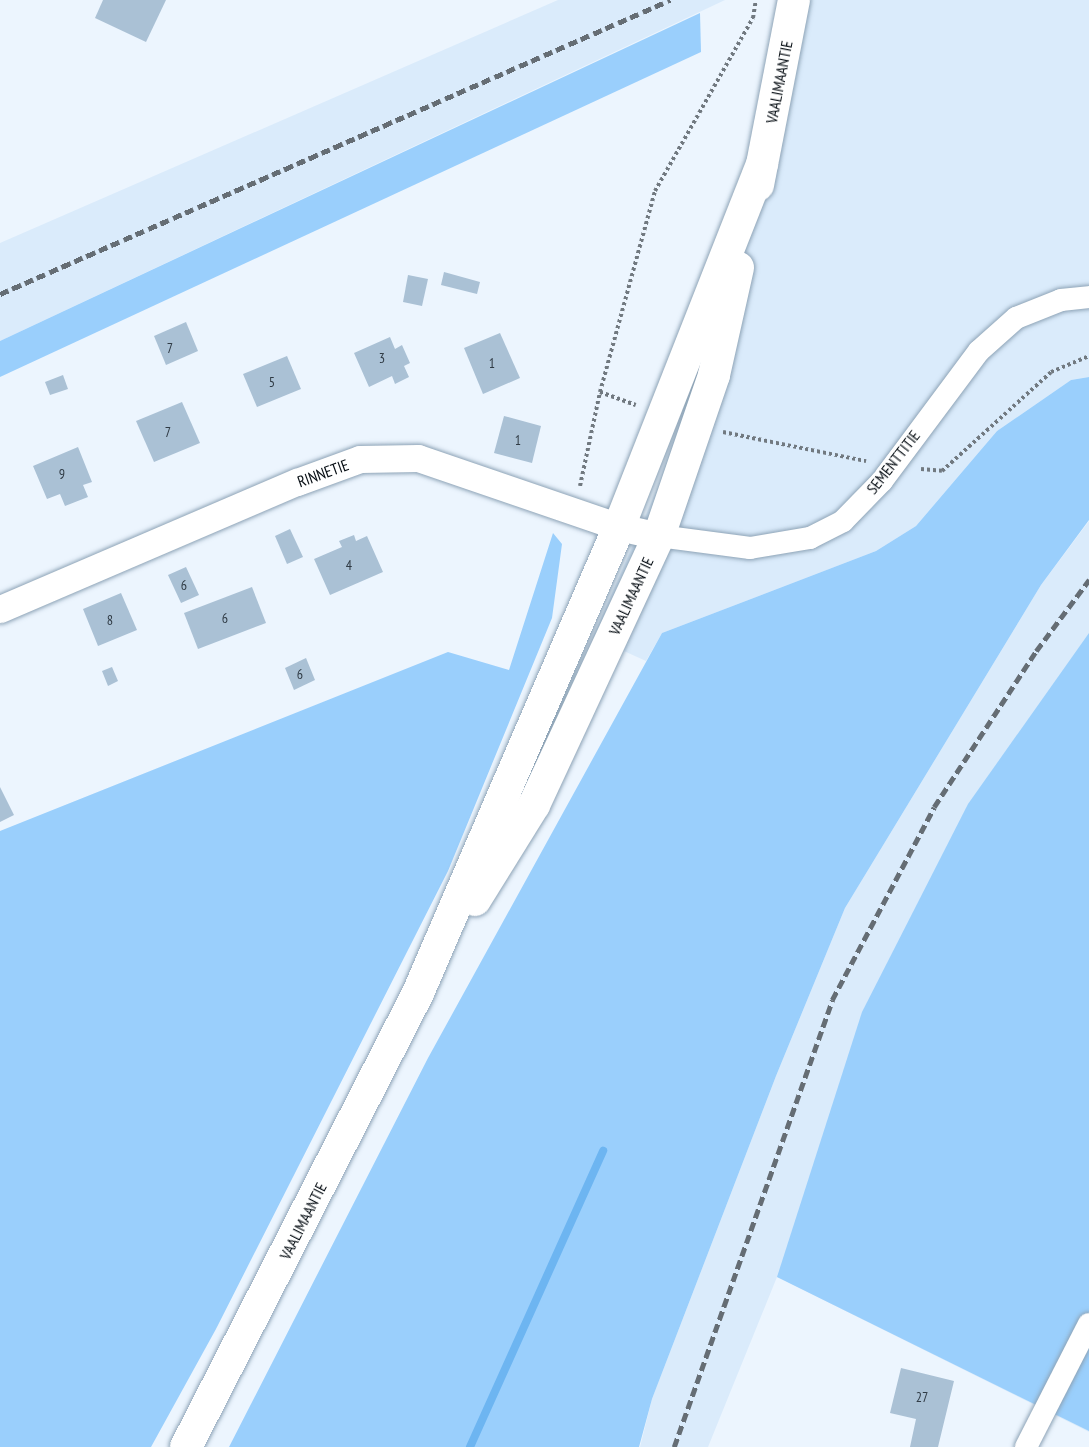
<!DOCTYPE html>
<style>
body{margin:0}
#map{position:relative;width:1089px;height:1447px;overflow:hidden;background:#ecf5fe;font-family:"PT Sans Narrow",sans-serif}
div>[style]{position:absolute}
.built>*{inset:0;background:#daebfb}
.green>*{inset:0;background:#9acffc}
.stream>*{height:8px;margin:-4px;padding:0 4px;transform-origin:4px;border-radius:4px;background:#6db5f1}
.building>*{inset:0;background:#aac1d5}
.path>*{height:4px;margin-top:-2px;transform-origin:0;background:repeating-linear-gradient(90deg,#717980 0 3px,transparent 0 6px)}
.roads{filter:drop-shadow(0 0 2px #8da3b6) drop-shadow(0 0 2px #8da3b6)}
.minor>*{height:22px;margin:-11px;padding:0 11px;transform-origin:11px;border-radius:11px;background:#fff}
.tertiary>*{height:27px;margin:-13.5px;padding:0 13.5px;transform-origin:13.5px;border-radius:13.5px;background:#fff}
.secondary>*{height:32px;margin:-16px;padding:0 16px;transform-origin:16px;border-radius:16px;background:#fff}
.rail>*{height:4.5px;margin-top:-2.25px;transform-origin:0;background:repeating-linear-gradient(90deg,#656d74 0 9px,transparent 0 13.5px)}
span{translate:-50% -50%;white-space:nowrap;text-align:center;line-height:1.15;-webkit-text-stroke:5px #fff;paint-order:stroke}
.number-label{font-size:14px;color:#2f3a44}
.number-label span{-webkit-text-stroke-width:0}
.street-label{font-size:16px;color:#060d13}
</style>
<div id="map">
<div class="built">
<div style="clip-path:polygon(558px 0,725px 0,0 341px,0 243px)"></div>
<div style="clip-path:polygon(788px 0,1089px 0,1089px 377px,1071px 380px,997px 431px,916px 526px,876px 551px,662px 633px,646px 661px,593px 637px,658px 487px,733px 267px)"></div>
<div style="clip-path:polygon(1089px 521px,1089px 1432px,777px 1277px,708px 1447px,640px 1447px,652px 1399px,776px 1076px,845px 908px,1041px 585px)"></div>
</div>
<div class="green">
<div style="clip-path:polygon(700px 13px,701px 52px,0 377px,0 341px)"></div>
<div style="clip-path:polygon(1089px 377px,1089px 520px,1041px 585px,845px 908px,776px 1076px,652px 1399px,639px 1447px,229px 1447px,428px 1058px,662px 633px,876px 551px,916px 526px,997px 431px,1071px 380px)"></div>
<div style="clip-path:polygon(553px 533px,562px 544px,552px 618px,448px 871px,216px 1329px,151px 1447px,0 1447px,0 831px,448px 652px,509px 670px)"></div>
<div style="clip-path:polygon(1089px 633px,1089px 1431px,777px 1277px,862px 1012px,968px 804px)"></div>
</div>
<div class="stream">
<div style="left:470px;top:1447px;width:325px;rotate:-65.8deg"></div>
</div>
<div class="building">
<div style="clip-path:polygon(103px 0,166px 0,146px 42px,95px 18px)"></div>
<div style="clip-path:polygon(444px 272px,480px 282px,477px 294px,441px 285px)"></div>
<div style="clip-path:polygon(408px 275px,428px 279px,422px 306px,403px 302px)"></div>
<div style="clip-path:polygon(186px 322px,198px 351px,166px 365px,154px 336px)"></div>
<div style="clip-path:polygon(500px 333px,520px 378px,483px 394px,464px 348px)"></div>
<div style="clip-path:polygon(390px 337px,395px 349px,402px 345px,410px 363px,404px 366px,409px 377px,395px 384px,392px 376px,369px 387px,354px 353px)"></div>
<div style="clip-path:polygon(287px 356px,301px 389px,257px 407px,243px 374px)"></div>
<div style="clip-path:polygon(63px 375px,68px 389px,50px 395px,45px 382px)"></div>
<div style="clip-path:polygon(182px 402px,200px 443px,154px 462px,136px 421px)"></div>
<div style="clip-path:polygon(504px 416px,541px 426px,532px 463px,494px 453px)"></div>
<div style="clip-path:polygon(78px 447px,92px 482px,83px 485px,88px 497px,65px 506px,60px 494px,47px 499px,33px 466px)"></div>
<div style="clip-path:polygon(290px 529px,303px 557px,287px 564px,275px 536px)"></div>
<div style="clip-path:polygon(354px 535px,356px 541px,367px 536px,383px 572px,330px 595px,314px 559px,342px 547px,339px 541px)"></div>
<div style="clip-path:polygon(186px 567px,199px 595px,181px 603px,168px 575px)"></div>
<div style="clip-path:polygon(252px 587px,266px 623px,198px 649px,184px 613px)"></div>
<div style="clip-path:polygon(121px 593px,137px 630px,98px 646px,83px 609px)"></div>
<div style="clip-path:polygon(306px 658px,315px 680px,294px 690px,285px 668px)"></div>
<div style="clip-path:polygon(112px 667px,118px 681px,108px 686px,102px 671px)"></div>
<div style="clip-path:polygon(0 787px,14px 815px,0 822px)"></div>
<div style="clip-path:polygon(901px 1368px,954px 1381px,938px 1447px,910px 1447px,916px 1419px,890px 1413px)"></div>
</div>
<div class="path">
<div style="left:600px;top:392px;width:38px;rotate:20deg"></div>
<div style="left:723px;top:432px;width:146px;rotate:11.5deg"></div>
<div style="left:921px;top:469px;width:21px;rotate:5deg"></div>
<div style="left:942px;top:471px;width:147px;rotate:-42.2deg"></div>
<div style="left:1051px;top:372px;width:41px;rotate:-22.8deg"></div>
<div style="left:580px;top:486px;width:96px;rotate:-78deg"></div>
<div style="left:600px;top:392px;width:208px;rotate:-74.7deg"></div>
<div style="left:655px;top:191px;width:199px;rotate:-60.5deg"></div>
<div style="left:753px;top:18px;width:18px;rotate:-81deg"></div>
</div>
<div class="roads">
<div class="minor">
<div style="left:659px;top:536px;width:92px;rotate:7.5deg"></div>
<div style="left:750px;top:548px;width:61px;rotate:-9.5deg"></div>
<div style="left:810px;top:538px;width:37px;rotate:-27deg"></div>
<div style="left:843px;top:521px;width:56px;rotate:-45.7deg"></div>
<div style="left:882px;top:481px;width:162px;rotate:-53.3deg"></div>
<div style="left:979px;top:351px;width:50px;rotate:-41.7deg"></div>
<div style="left:1016px;top:318px;width:48px;rotate:-21.8deg"></div>
<div style="left:1061px;top:300px;width:28px;rotate:-6deg"></div>
<div style="left:1026px;top:1447px;width:138px;rotate:-62.9deg"></div>
</div>
<div class="tertiary">
<div style="left:0;top:609px;width:323px;rotate:-23.2deg"></div>
<div style="left:297px;top:482px;width:67px;rotate:-20.1deg"></div>
<div style="left:360px;top:459px;width:58px;rotate:-1deg"></div>
<div style="left:418px;top:458px;width:213px;rotate:18.9deg"></div>
<div style="left:619px;top:527px;width:41px;rotate:12.7deg"></div>
</div>
<div class="secondary">
<div style="left:758px;top:185px;width:188px;rotate:-79deg"></div>
<div style="left:475px;top:900px;width:112px;rotate:-58.2deg"></div>
<div style="left:534px;top:805px;width:297px;rotate:-65.1deg"></div>
<div style="left:659px;top:536px;width:170px;rotate:-71.1deg"></div>
<div style="left:714px;top:375px;width:110px;rotate:-77.4deg"></div>
<div style="left:186px;top:1447px;width:510px;rotate:-62.93deg"></div>
<div style="left:418px;top:993px;width:508px;rotate:-66.67deg"></div>
<div style="left:619px;top:527px;width:390px;rotate:-68.5deg"></div>
</div>
</div>
<div class="rail">
<div style="left:0;top:294px;width:732px;rotate:-23.69deg"></div>
<div style="left:674px;top:1447px;width:474px;rotate:-70.5deg"></div>
<div style="left:832px;top:1000px;width:218px;rotate:-62.1deg"></div>
<div style="left:934px;top:807px;width:186px;rotate:-56.8deg"></div>
<div style="left:1036px;top:651px;width:89px;rotate:-53.3deg"></div>
</div>
<div class="number-label">
<span style="left:170px;top:348px">7</span>
<span style="left:382px;top:358px">3</span>
<span style="left:492px;top:363px">1</span>
<span style="left:272px;top:382px">5</span>
<span style="left:168px;top:432px">7</span>
<span style="left:518px;top:440px">1</span>
<span style="left:62px;top:474px">9</span>
<span style="left:349px;top:565px">4</span>
<span style="left:184px;top:585px">6</span>
<span style="left:225px;top:618px">6</span>
<span style="left:110px;top:620px">8</span>
<span style="left:300px;top:674px">6</span>
<span style="left:922px;top:1397px">27</span>
</div>
<div class="street-label">
<span style="left:779px;top:82px;rotate:-79deg">VAALIMAANTIE</span>
<span style="left:893px;top:462px;rotate:-52deg">SEMENTTITIE</span>
<span style="left:323px;top:473px;rotate:-20deg">RINNETIE</span>
<span style="left:631px;top:596px;rotate:-65deg">VAALIMAANTIE</span>
<span style="left:303px;top:1221px;rotate:-63deg">VAALIMAANTIE</span>
</div>
</div>
